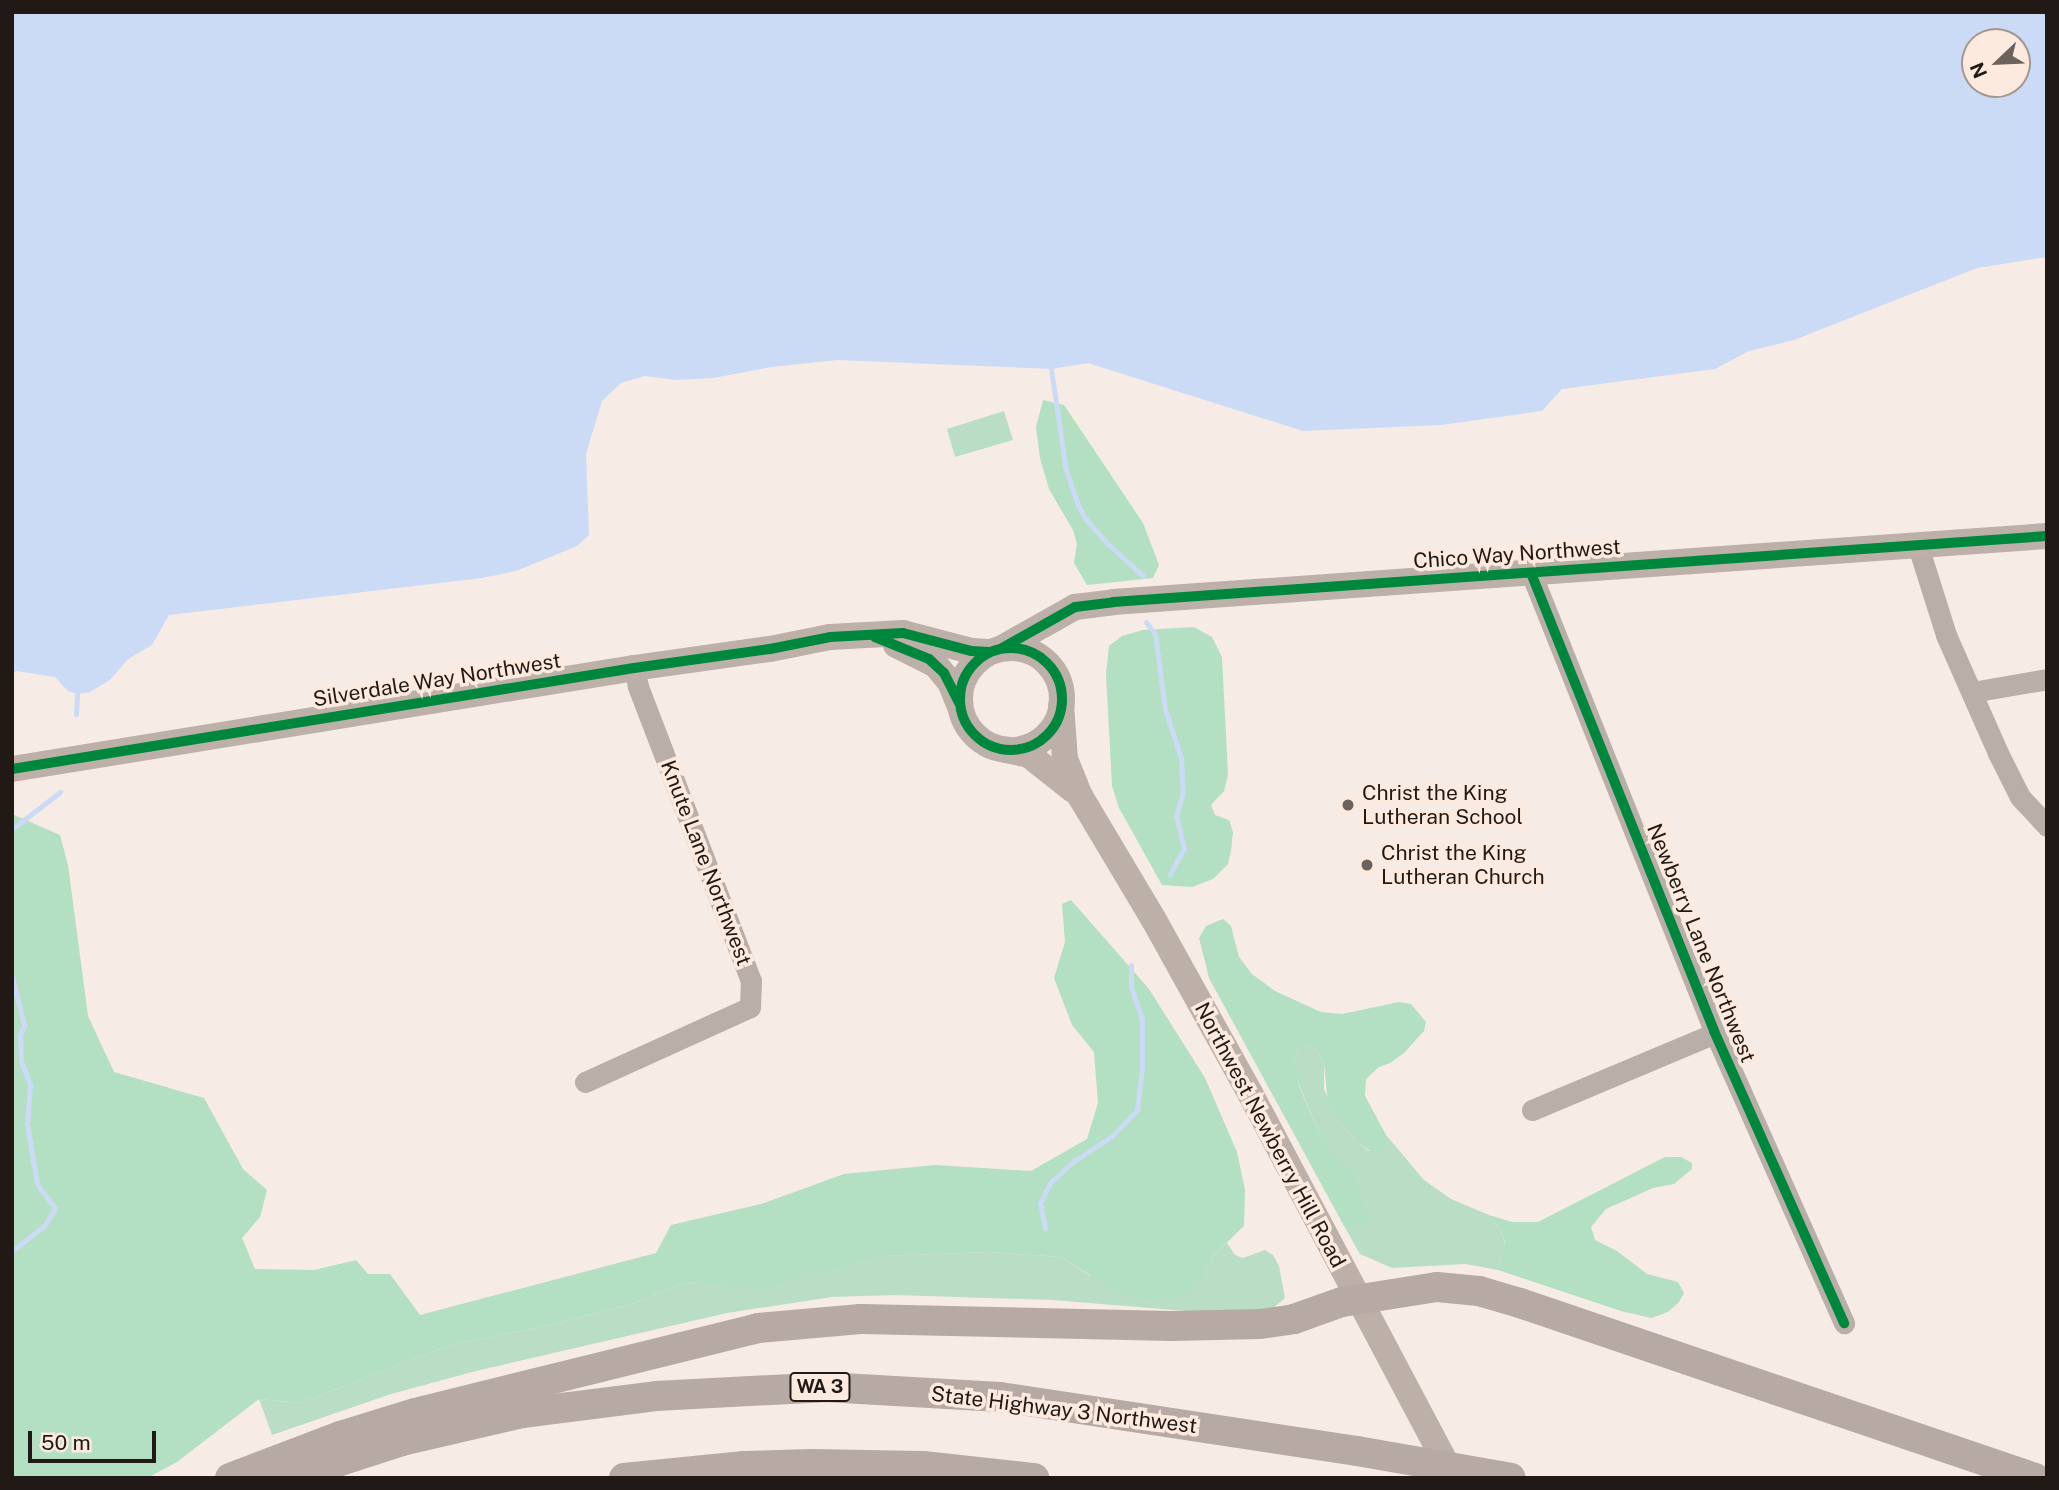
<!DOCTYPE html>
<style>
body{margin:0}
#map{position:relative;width:2059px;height:1490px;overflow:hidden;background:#f6ebe5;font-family:"Public Sans",sans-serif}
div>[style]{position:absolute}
.green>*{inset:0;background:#badec5}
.forest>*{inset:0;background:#b3dfc2}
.water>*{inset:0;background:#cbdbf6}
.stream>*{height:5px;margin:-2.5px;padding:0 2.5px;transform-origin:2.5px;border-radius:2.5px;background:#cbdbf6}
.minor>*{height:21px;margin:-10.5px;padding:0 10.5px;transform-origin:10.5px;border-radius:10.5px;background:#baaea9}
.major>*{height:26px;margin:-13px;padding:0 13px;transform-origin:13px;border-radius:13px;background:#bdb0a9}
.major>.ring{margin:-13px;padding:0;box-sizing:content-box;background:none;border:26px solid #bdb0a9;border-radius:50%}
.highway>*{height:30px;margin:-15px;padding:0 15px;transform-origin:15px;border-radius:15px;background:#b7aaa4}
.highway-bridge>*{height:30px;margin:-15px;padding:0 15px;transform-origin:15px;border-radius:15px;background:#b7aaa4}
.cycleway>*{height:10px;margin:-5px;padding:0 5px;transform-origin:5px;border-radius:5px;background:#00873e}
.cycleway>.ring{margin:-5px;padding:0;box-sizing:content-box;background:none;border:10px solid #00873e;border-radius:50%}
.dots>*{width:19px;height:19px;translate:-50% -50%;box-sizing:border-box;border:4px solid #fdeade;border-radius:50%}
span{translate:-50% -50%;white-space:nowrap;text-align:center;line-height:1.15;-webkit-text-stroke:7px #fdeade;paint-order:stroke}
.shield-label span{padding:2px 5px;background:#fdeade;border:2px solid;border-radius:5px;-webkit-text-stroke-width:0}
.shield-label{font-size:19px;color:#201915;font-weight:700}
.street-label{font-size:21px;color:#201915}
.poi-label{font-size:21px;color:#201915}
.left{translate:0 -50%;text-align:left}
.frame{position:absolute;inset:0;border:14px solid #201915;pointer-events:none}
.north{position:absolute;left:1961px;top:28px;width:70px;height:70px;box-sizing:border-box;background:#fdeade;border:2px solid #a5968e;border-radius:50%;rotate:247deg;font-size:19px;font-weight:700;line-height:28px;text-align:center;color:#201915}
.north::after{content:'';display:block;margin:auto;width:24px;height:32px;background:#6b625e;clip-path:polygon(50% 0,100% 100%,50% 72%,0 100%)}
.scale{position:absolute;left:28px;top:1431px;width:128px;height:32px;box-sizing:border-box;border:4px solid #201915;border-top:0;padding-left:9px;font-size:21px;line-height:24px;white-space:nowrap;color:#201915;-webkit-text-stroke:5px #fdeade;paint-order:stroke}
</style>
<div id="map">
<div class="green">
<div style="clip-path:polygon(1004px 411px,1013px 440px,955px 457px,947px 429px)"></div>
<div style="clip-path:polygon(1307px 1043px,1315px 1047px,1324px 1064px,1324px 1089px,1338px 1121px,1359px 1144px,1369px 1151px,1386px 1146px,1386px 1135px,1424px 1180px,1451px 1199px,1489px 1215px,1501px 1230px,1505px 1243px,1498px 1270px,1465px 1264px,1392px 1268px,1360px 1254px,1344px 1226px,1353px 1230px,1332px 1150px,1318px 1131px,1294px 1072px,1294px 1058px,1298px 1048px)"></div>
<div style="clip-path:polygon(1227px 1243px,1235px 1255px,1243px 1258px,1265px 1250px,1273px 1255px,1279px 1266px,1285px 1298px,1273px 1308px,1222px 1314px,1053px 1300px,894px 1295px,832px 1297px,727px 1313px,476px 1371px,391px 1394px,272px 1435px,259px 1399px,300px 1403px,450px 1345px,551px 1325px,634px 1303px,686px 1282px,758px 1288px,885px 1256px,987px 1252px,1062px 1257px,1090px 1276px,1204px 1275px,1213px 1256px)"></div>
</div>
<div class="forest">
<div style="clip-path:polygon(1043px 400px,1064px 405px,1143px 523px,1159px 565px,1153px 578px,1087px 585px,1074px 563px,1077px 544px,1073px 530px,1049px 489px,1040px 458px,1036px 427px)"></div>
<div style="clip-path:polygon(1194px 627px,1212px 637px,1222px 657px,1228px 775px,1224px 791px,1211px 805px,1215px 815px,1229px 820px,1233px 832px,1231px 851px,1228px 864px,1213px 879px,1192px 887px,1162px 885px,1119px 808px,1112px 786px,1106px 674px,1109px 646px,1122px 636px,1143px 630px)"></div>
<div style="clip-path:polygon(12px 814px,60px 835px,68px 865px,88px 1016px,114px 1072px,204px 1098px,243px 1169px,267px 1190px,260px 1217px,242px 1238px,255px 1269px,314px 1270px,356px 1260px,368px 1274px,390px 1274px,420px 1315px,656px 1253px,671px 1225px,761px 1204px,844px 1174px,935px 1165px,1031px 1171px,1087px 1139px,1098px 1103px,1094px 1052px,1072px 1025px,1054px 978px,1065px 942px,1062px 904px,1071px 900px,1149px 989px,1205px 1078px,1237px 1152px,1245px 1190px,1244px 1226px,1213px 1256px,1204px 1275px,1188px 1295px,1146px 1300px,1114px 1291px,1062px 1257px,987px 1252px,885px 1256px,758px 1289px,686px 1282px,634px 1303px,551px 1325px,450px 1345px,300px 1403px,259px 1399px,177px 1462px,147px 1478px,12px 1478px)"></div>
<div style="clip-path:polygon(1223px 919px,1231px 926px,1239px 957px,1252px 974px,1275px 991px,1321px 1012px,1342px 1014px,1399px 1002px,1411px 1004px,1426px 1022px,1424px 1031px,1404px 1053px,1390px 1063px,1379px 1067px,1366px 1079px,1365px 1096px,1386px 1135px,1386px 1146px,1374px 1153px,1359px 1144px,1338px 1121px,1328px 1103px,1324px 1064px,1315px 1047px,1307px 1044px,1298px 1048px,1294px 1058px,1299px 1086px,1318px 1131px,1352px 1173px,1365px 1204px,1368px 1217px,1361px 1229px,1353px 1230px,1344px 1226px,1209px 978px,1199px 938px,1206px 926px)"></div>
<div style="clip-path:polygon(1665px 1157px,1681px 1157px,1692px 1163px,1692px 1169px,1674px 1184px,1653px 1188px,1606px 1209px,1591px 1227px,1595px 1240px,1617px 1251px,1647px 1274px,1678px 1282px,1684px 1293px,1679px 1302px,1668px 1312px,1651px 1318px,1621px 1311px,1498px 1270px,1505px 1242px,1501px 1230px,1489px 1215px,1512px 1222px,1538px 1222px)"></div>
</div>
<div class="water">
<div style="clip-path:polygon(evenodd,12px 12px,2047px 12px,2047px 257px,1977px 268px,1794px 340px,1749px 351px,1715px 369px,1562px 389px,1542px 411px,1441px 425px,1303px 431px,1088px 363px,1051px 369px,837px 360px,772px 367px,713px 378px,676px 380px,645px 376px,621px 383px,602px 401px,586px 454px,589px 535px,577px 546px,516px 571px,482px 578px,169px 615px,152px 645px,128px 659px,110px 680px,90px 692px,77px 694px,68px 691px,55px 677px,16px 671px,12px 674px,12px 12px,1975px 42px,2017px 42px,2017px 84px,1975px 84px,1975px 42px)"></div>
</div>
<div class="stream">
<div style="left:1051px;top:369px;width:102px;rotate:81.6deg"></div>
<div style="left:1066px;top:470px;width:37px;rotate:71deg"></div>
<div style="left:1078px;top:505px;width:15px;rotate:62deg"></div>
<div style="left:1085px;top:518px;width:35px;rotate:49deg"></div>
<div style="left:1108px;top:544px;width:47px;rotate:42.4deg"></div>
<div style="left:1146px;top:622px;width:15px;rotate:53deg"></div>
<div style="left:1155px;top:634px;width:76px;rotate:82.4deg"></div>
<div style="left:1165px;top:709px;width:52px;rotate:71.9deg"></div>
<div style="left:1181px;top:758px;width:34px;rotate:87deg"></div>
<div style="left:1183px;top:792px;width:25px;rotate:106deg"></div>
<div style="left:1176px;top:816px;width:33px;rotate:76deg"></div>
<div style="left:1184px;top:848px;width:30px;rotate:118deg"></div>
<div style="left:76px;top:714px;width:20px;rotate:-87deg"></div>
<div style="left:12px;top:829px;width:61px;rotate:-37.6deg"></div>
<div style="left:12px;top:976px;width:50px;rotate:76.2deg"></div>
<div style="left:24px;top:1025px;width:11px;rotate:112deg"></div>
<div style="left:20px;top:1035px;width:26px;rotate:88deg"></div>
<div style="left:21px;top:1061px;width:25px;rotate:69deg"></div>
<div style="left:30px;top:1084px;width:40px;rotate:94.3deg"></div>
<div style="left:27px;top:1124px;width:61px;rotate:80.5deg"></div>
<div style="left:37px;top:1184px;width:30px;rotate:53deg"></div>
<div style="left:55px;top:1208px;width:20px;rotate:120deg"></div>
<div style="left:45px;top:1225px;width:42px;rotate:141.8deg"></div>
<div style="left:1045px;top:1228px;width:25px;rotate:-101deg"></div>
<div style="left:1040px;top:1203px;width:22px;rotate:-63deg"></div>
<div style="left:1050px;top:1183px;width:33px;rotate:-43deg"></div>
<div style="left:1074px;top:1161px;width:45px;rotate:-33.3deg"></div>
<div style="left:1112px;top:1136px;width:36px;rotate:-46deg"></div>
<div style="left:1137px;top:1110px;width:42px;rotate:-83.2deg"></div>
<div style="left:1142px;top:1068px;width:49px;rotate:-90deg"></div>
<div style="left:1142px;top:1019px;width:34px;rotate:-109deg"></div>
<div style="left:1131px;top:987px;width:22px;rotate:-90deg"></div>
</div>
<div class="minor">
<div style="left:1918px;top:546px;width:93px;rotate:72.5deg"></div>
<div style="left:1946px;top:635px;width:129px;rotate:66.2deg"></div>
<div style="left:1998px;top:753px;width:49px;rotate:63.4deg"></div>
<div style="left:2020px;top:797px;width:40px;rotate:47deg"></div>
<div style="left:1531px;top:573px;width:493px;rotate:68.2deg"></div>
<div style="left:1714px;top:1031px;width:320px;rotate:66deg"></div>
<div style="left:1972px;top:692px;width:76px;rotate:-9.8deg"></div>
<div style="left:585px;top:1082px;width:181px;rotate:-24.4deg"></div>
<div style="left:750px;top:1007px;width:26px;rotate:-88deg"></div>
<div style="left:751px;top:981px;width:316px;rotate:-111deg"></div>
<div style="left:638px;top:686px;width:18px;rotate:-103deg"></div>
<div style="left:1532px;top:1110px;width:199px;rotate:-22.8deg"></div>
</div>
<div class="major">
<div style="left:896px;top:645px;width:45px;rotate:26.6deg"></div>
<div style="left:936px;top:665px;width:22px;rotate:51deg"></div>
<div style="left:950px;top:682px;width:27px;rotate:68deg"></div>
<div style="left:1002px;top:648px;width:84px;rotate:-29.3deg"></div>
<div style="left:1075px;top:607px;width:38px;rotate:-7deg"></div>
<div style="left:1113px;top:602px;width:936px;rotate:-4.04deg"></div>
<div class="ring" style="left:960px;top:648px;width:76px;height:76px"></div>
<div style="left:1061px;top:705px;width:54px;rotate:85.8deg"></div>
<div style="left:1065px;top:759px;width:40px;rotate:68deg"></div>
<div style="left:1080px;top:796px;width:144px;rotate:59.2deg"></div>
<div style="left:1154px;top:920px;width:200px;rotate:61deg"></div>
<div style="left:1251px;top:1095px;width:433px;rotate:62.1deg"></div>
<div style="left:1006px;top:750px;width:24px;rotate:12deg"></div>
<div style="left:1029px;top:755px;width:56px;rotate:38.5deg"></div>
<div style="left:12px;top:769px;width:630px;rotate:-9.22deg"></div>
<div style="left:634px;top:668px;width:137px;rotate:-8deg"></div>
<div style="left:770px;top:649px;width:61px;rotate:-11.3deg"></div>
<div style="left:830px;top:637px;width:73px;rotate:-3.1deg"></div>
<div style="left:903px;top:633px;width:70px;rotate:14.8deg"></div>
<div style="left:971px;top:651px;width:18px;rotate:3deg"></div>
</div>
<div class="highway">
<div style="left:230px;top:1478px;width:118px;rotate:-20.9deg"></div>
<div style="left:340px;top:1436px;width:78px;rotate:-17deg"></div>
<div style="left:415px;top:1413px;width:353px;rotate:-13.9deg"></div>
<div style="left:758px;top:1328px;width:103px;rotate:-5deg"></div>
<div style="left:861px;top:1319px;width:310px;rotate:1.3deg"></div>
<div style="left:1171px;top:1326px;width:89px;rotate:-1.3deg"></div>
<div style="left:1260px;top:1324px;width:34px;rotate:-8deg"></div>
<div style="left:1294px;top:1319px;width:51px;rotate:-19.5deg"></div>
<div style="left:1342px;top:1302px;width:96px;rotate:-9deg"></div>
<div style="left:1437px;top:1287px;width:42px;rotate:5.4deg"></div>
<div style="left:1479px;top:1291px;width:43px;rotate:16.3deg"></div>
<div style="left:1520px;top:1303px;width:544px;rotate:18.77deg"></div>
<div style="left:288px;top:1478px;width:120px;rotate:-18deg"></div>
<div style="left:402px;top:1441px;width:123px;rotate:-13.1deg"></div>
<div style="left:522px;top:1413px;width:135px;rotate:-7.2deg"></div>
<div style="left:656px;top:1396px;width:169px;rotate:-3deg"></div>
<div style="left:825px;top:1387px;width:175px;rotate:3.3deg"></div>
<div style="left:1000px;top:1397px;width:361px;rotate:8.6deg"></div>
<div style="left:624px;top:1478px;width:121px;rotate:-5.7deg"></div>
<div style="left:744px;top:1466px;width:67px;rotate:-1.7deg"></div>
<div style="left:811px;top:1464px;width:112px;rotate:1deg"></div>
<div style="left:923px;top:1466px;width:112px;rotate:6.2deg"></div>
</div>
<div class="highway-bridge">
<div style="left:1357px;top:1451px;width:156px;rotate:9.9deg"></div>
</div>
<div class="cycleway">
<div style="left:1531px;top:573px;width:493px;rotate:68.2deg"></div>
<div style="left:1714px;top:1031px;width:320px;rotate:66deg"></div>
<div style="left:875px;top:637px;width:58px;rotate:22.2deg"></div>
<div style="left:929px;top:659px;width:21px;rotate:43deg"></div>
<div style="left:944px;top:673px;width:33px;rotate:63deg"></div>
<div style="left:1002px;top:648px;width:84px;rotate:-29.3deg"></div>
<div style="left:1075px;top:607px;width:38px;rotate:-7deg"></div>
<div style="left:1113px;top:602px;width:936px;rotate:-4.04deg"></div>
<div class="ring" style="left:960px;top:648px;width:92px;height:92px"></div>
<div style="left:12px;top:769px;width:630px;rotate:-9.22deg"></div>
<div style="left:634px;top:668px;width:137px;rotate:-8deg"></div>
<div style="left:770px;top:649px;width:61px;rotate:-11.3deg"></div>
<div style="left:830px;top:637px;width:73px;rotate:-3.1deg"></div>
<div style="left:903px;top:633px;width:70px;rotate:14.8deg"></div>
<div style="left:971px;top:651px;width:18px;rotate:3deg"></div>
</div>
<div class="dots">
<div style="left:1348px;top:805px;background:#6b625e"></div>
<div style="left:1367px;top:865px;background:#6b625e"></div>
</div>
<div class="shield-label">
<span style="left:820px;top:1387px">WA 3</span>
</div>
<div class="street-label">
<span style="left:1517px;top:554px;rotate:-4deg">Chico Way Northwest</span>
<span style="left:437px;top:680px;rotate:-9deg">Silverdale Way Northwest</span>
<span style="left:706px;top:863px;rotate:69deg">Knute Lane Northwest</span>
<span style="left:1701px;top:943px;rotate:68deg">Newberry Lane Northwest</span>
<span style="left:1270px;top:1135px;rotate:62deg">Northwest Newberry Hill Road</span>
<span style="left:1064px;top:1410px;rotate:7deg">State Highway 3 Northwest</span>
</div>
<div class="poi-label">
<span class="left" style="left:1362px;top:805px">Christ the King<br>Lutheran School</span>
<span class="left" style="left:1381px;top:865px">Christ the King<br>Lutheran Church</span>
</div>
<div class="frame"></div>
<div class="north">N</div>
<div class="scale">50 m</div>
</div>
